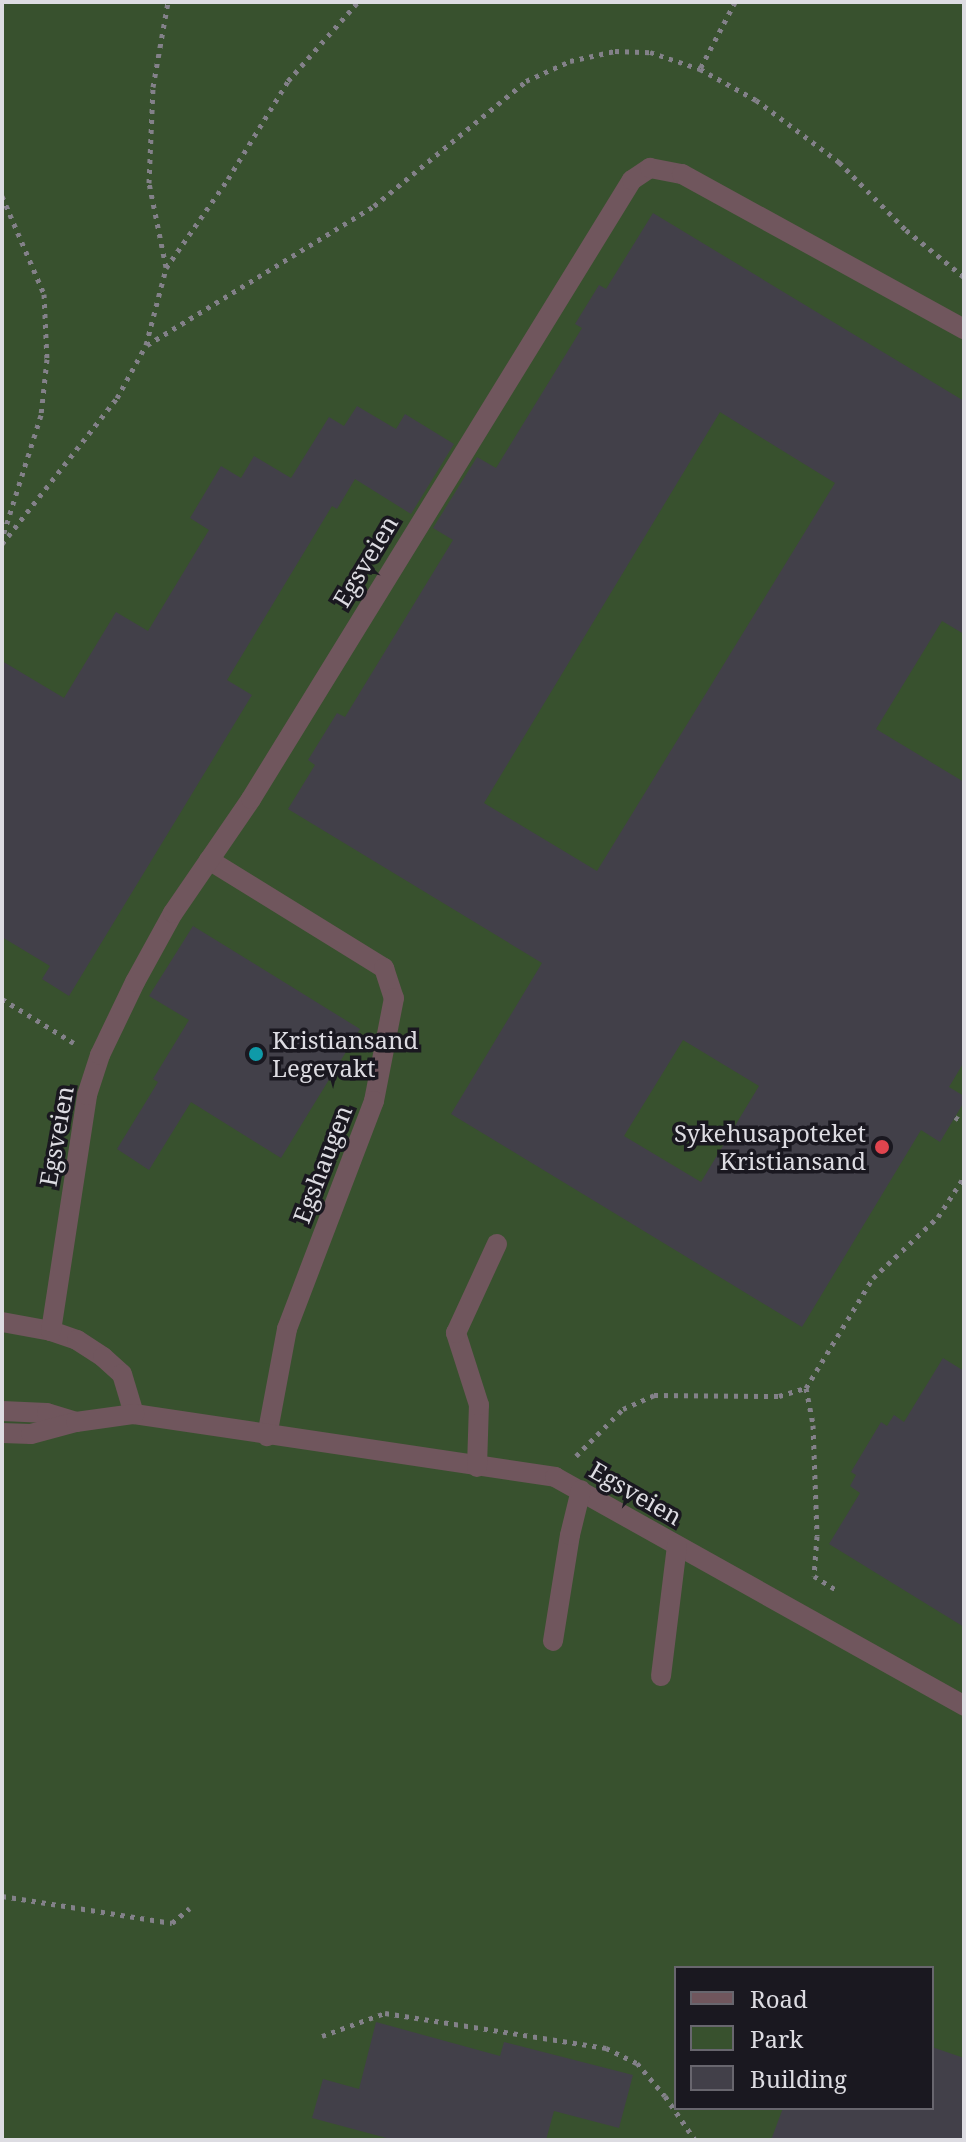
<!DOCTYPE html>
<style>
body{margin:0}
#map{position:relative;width:966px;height:2142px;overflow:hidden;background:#23212a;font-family:"Noto Serif",serif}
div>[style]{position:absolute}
.green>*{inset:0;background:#38512e}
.building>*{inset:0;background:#424049}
.path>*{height:5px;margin-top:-2.5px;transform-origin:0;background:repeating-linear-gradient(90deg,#838189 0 4px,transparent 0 10px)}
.minor>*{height:20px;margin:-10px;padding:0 10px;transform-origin:10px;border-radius:10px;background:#70565d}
.dots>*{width:22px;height:22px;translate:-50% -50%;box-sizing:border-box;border:4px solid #1a1820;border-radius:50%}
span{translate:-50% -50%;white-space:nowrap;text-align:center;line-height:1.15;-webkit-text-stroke:7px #1a1820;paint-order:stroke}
.street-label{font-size:24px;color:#dddce2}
.poi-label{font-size:24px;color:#dddce2}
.left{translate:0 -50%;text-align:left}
.right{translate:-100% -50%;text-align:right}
.frame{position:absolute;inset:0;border:4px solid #dddce2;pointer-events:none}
.legend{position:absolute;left:674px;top:1966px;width:260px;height:144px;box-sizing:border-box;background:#1a1820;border:2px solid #68666e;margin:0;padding:10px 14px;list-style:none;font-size:24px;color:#dddce2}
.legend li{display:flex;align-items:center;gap:16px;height:40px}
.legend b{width:40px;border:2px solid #68666e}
</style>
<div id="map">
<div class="green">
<div style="clip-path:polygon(evenodd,2px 2px,964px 2px,964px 2140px,2px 2140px,2px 2px,676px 1968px,932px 1968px,932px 2108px,676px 2108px,676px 1968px)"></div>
</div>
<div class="building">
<div style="clip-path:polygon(evenodd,653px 213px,964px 401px,964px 634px,942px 621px,876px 729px,964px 782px,964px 1062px,949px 1087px,964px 1096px,964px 1102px,940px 1142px,921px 1130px,802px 1327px,451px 1114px,542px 963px,288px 809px,315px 765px,308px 760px,337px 713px,345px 717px,453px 540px,433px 528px,477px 457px,496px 468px,582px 328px,575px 324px,599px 285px,606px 289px,653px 213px,720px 412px,835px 483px,597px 871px,484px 803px,720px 412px,653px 213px,683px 1040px,759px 1086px,701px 1182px,624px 1136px,683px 1040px)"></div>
<div style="clip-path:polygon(357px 406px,396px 429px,405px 414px,454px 444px,411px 514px,355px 479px,337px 509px,332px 506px,227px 680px,252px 695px,69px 996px,42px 979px,50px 966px,2px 937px,2px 661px,64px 698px,116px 612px,148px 631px,209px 530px,190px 518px,221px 466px,241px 478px,254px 456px,291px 478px,329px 417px,344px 426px)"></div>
<div style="clip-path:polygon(193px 926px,360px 1029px,281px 1158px,191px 1102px,149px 1170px,117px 1149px,158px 1082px,153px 1079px,189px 1020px,149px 996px)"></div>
<div style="clip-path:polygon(943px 1358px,964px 1371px,964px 1627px,829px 1544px,860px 1493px,850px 1486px,856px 1475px,851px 1472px,881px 1422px,887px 1426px,894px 1415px,904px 1422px)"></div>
<div style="clip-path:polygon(376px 2022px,500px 2056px,504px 2042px,633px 2075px,619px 2128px,554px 2111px,546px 2140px,394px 2140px,312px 2118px,323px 2079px,359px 2089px)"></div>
<div style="clip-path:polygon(932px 2047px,964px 2058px,964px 2140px,771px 2140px,783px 2108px,932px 2108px)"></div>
</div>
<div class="path">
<div style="left:735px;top:2px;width:76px;rotate:117.6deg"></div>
<div style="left:700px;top:69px;width:64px;rotate:29deg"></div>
<div style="left:756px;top:100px;width:104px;rotate:36.8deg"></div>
<div style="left:839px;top:162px;width:95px;rotate:45.4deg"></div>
<div style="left:906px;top:230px;width:75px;rotate:39deg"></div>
<div style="left:2px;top:196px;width:107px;rotate:66.8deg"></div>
<div style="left:44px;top:294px;width:65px;rotate:87.4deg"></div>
<div style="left:47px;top:359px;width:56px;rotate:96.1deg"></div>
<div style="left:41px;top:415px;width:130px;rotate:107.5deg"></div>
<div style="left:166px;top:267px;width:86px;rotate:-101.4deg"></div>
<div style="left:149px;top:183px;width:96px;rotate:-87.6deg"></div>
<div style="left:153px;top:87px;width:86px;rotate:-80deg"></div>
<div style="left:147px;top:345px;width:266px;rotate:-31.5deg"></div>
<div style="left:374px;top:206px;width:197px;rotate:-39.4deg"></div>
<div style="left:526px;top:81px;width:48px;rotate:-24.4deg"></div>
<div style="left:570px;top:61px;width:46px;rotate:-12.5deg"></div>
<div style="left:615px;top:51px;width:35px;rotate:2deg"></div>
<div style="left:650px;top:52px;width:53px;rotate:18.8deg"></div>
<div style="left:2px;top:544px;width:186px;rotate:-51.8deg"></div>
<div style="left:117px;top:398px;width:60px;rotate:-61.3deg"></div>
<div style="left:146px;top:345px;width:80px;rotate:-75.4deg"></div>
<div style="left:166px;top:268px;width:108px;rotate:-55.1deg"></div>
<div style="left:228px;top:179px;width:115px;rotate:-58.5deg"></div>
<div style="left:288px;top:81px;width:106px;rotate:-48.5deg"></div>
<div style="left:2px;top:999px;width:84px;rotate:31.4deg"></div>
<div style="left:955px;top:1117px;width:11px;rotate:34deg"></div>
<div style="left:806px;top:1388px;width:38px;rotate:79deg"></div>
<div style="left:813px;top:1425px;width:111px;rotate:87.9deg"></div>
<div style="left:817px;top:1536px;width:40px;rotate:94.3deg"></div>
<div style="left:814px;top:1576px;width:25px;rotate:32deg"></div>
<div style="left:576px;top:1456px;width:66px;rotate:-45deg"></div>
<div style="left:623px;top:1409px;width:34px;rotate:-24deg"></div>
<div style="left:654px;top:1395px;width:125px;rotate:0.5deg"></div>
<div style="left:779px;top:1396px;width:28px;rotate:-17deg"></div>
<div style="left:806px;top:1388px;width:129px;rotate:-58.7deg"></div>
<div style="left:873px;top:1278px;width:89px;rotate:-43.2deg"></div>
<div style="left:938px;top:1217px;width:48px;rotate:-57deg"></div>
<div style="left:2px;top:1896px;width:172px;rotate:9deg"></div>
<div style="left:172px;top:1923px;width:23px;rotate:-40deg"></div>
<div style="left:322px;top:2036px;width:67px;rotate:-20.1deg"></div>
<div style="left:385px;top:2013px;width:224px;rotate:9deg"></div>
<div style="left:606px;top:2048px;width:34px;rotate:26deg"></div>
<div style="left:637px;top:2063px;width:43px;rotate:49.7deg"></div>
<div style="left:665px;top:2096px;width:53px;rotate:55.7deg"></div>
</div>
<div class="minor">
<div style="left:209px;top:860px;width:206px;rotate:31.7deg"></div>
<div style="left:384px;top:968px;width:32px;rotate:72deg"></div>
<div style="left:394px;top:998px;width:105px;rotate:101deg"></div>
<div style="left:374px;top:1101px;width:244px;rotate:110.9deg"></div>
<div style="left:287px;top:1329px;width:109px;rotate:100.6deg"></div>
<div style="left:2px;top:1322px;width:50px;rotate:10.4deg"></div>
<div style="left:51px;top:1331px;width:28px;rotate:19deg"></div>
<div style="left:77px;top:1340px;width:31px;rotate:33deg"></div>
<div style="left:103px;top:1357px;width:25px;rotate:42deg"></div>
<div style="left:122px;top:1374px;width:42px;rotate:73.3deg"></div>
<div style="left:134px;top:1414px;width:426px;rotate:8.5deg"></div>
<div style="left:555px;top:1477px;width:469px;rotate:29.2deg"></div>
<div style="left:51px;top:1331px;width:239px;rotate:-81.3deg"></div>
<div style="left:87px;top:1095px;width:42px;rotate:-72deg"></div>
<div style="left:100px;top:1055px;width:81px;rotate:-64.4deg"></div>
<div style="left:135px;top:982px;width:79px;rotate:-61.2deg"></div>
<div style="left:173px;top:913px;width:138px;rotate:-55.6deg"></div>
<div style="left:251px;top:799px;width:727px;rotate:-58.39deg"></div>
<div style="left:632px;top:180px;width:22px;rotate:-34deg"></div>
<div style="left:650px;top:168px;width:33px;rotate:11deg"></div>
<div style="left:682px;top:174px;width:322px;rotate:28.8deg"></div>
<div style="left:2px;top:1411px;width:45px;rotate:2.5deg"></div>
<div style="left:47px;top:1413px;width:30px;rotate:17deg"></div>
<div style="left:2px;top:1433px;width:29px;rotate:2deg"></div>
<div style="left:31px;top:1434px;width:47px;rotate:-14.9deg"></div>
<div style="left:76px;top:1422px;width:59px;rotate:-7.9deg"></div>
<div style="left:477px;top:1467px;width:62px;rotate:-88.2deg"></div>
<div style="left:479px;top:1405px;width:76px;rotate:-107.7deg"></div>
<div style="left:456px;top:1333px;width:98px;rotate:-65.3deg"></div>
<div style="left:553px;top:1641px;width:107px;rotate:-80.9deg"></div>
<div style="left:570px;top:1535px;width:46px;rotate:-76.3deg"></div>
<div style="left:661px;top:1676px;width:131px;rotate:-83deg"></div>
</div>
<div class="dots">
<div style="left:256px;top:1054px;background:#0f9aa8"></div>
<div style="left:882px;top:1147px;background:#e0444e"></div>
</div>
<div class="street-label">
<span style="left:365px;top:561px;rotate:-59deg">Egsveien</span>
<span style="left:56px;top:1136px;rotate:-80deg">Egsveien</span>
<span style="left:322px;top:1164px;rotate:-69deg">Egshaugen</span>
<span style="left:636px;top:1493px;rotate:30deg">Egsveien</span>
</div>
<div class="poi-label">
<span class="left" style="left:272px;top:1054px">Kristiansand<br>Legevakt</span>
<span class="right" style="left:866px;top:1147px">Sykehusapoteket<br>Kristiansand</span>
</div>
<div class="frame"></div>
<ul class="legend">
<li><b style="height:10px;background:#70565d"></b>Road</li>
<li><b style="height:22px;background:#38512e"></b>Park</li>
<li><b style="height:22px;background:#424049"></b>Building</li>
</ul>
</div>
